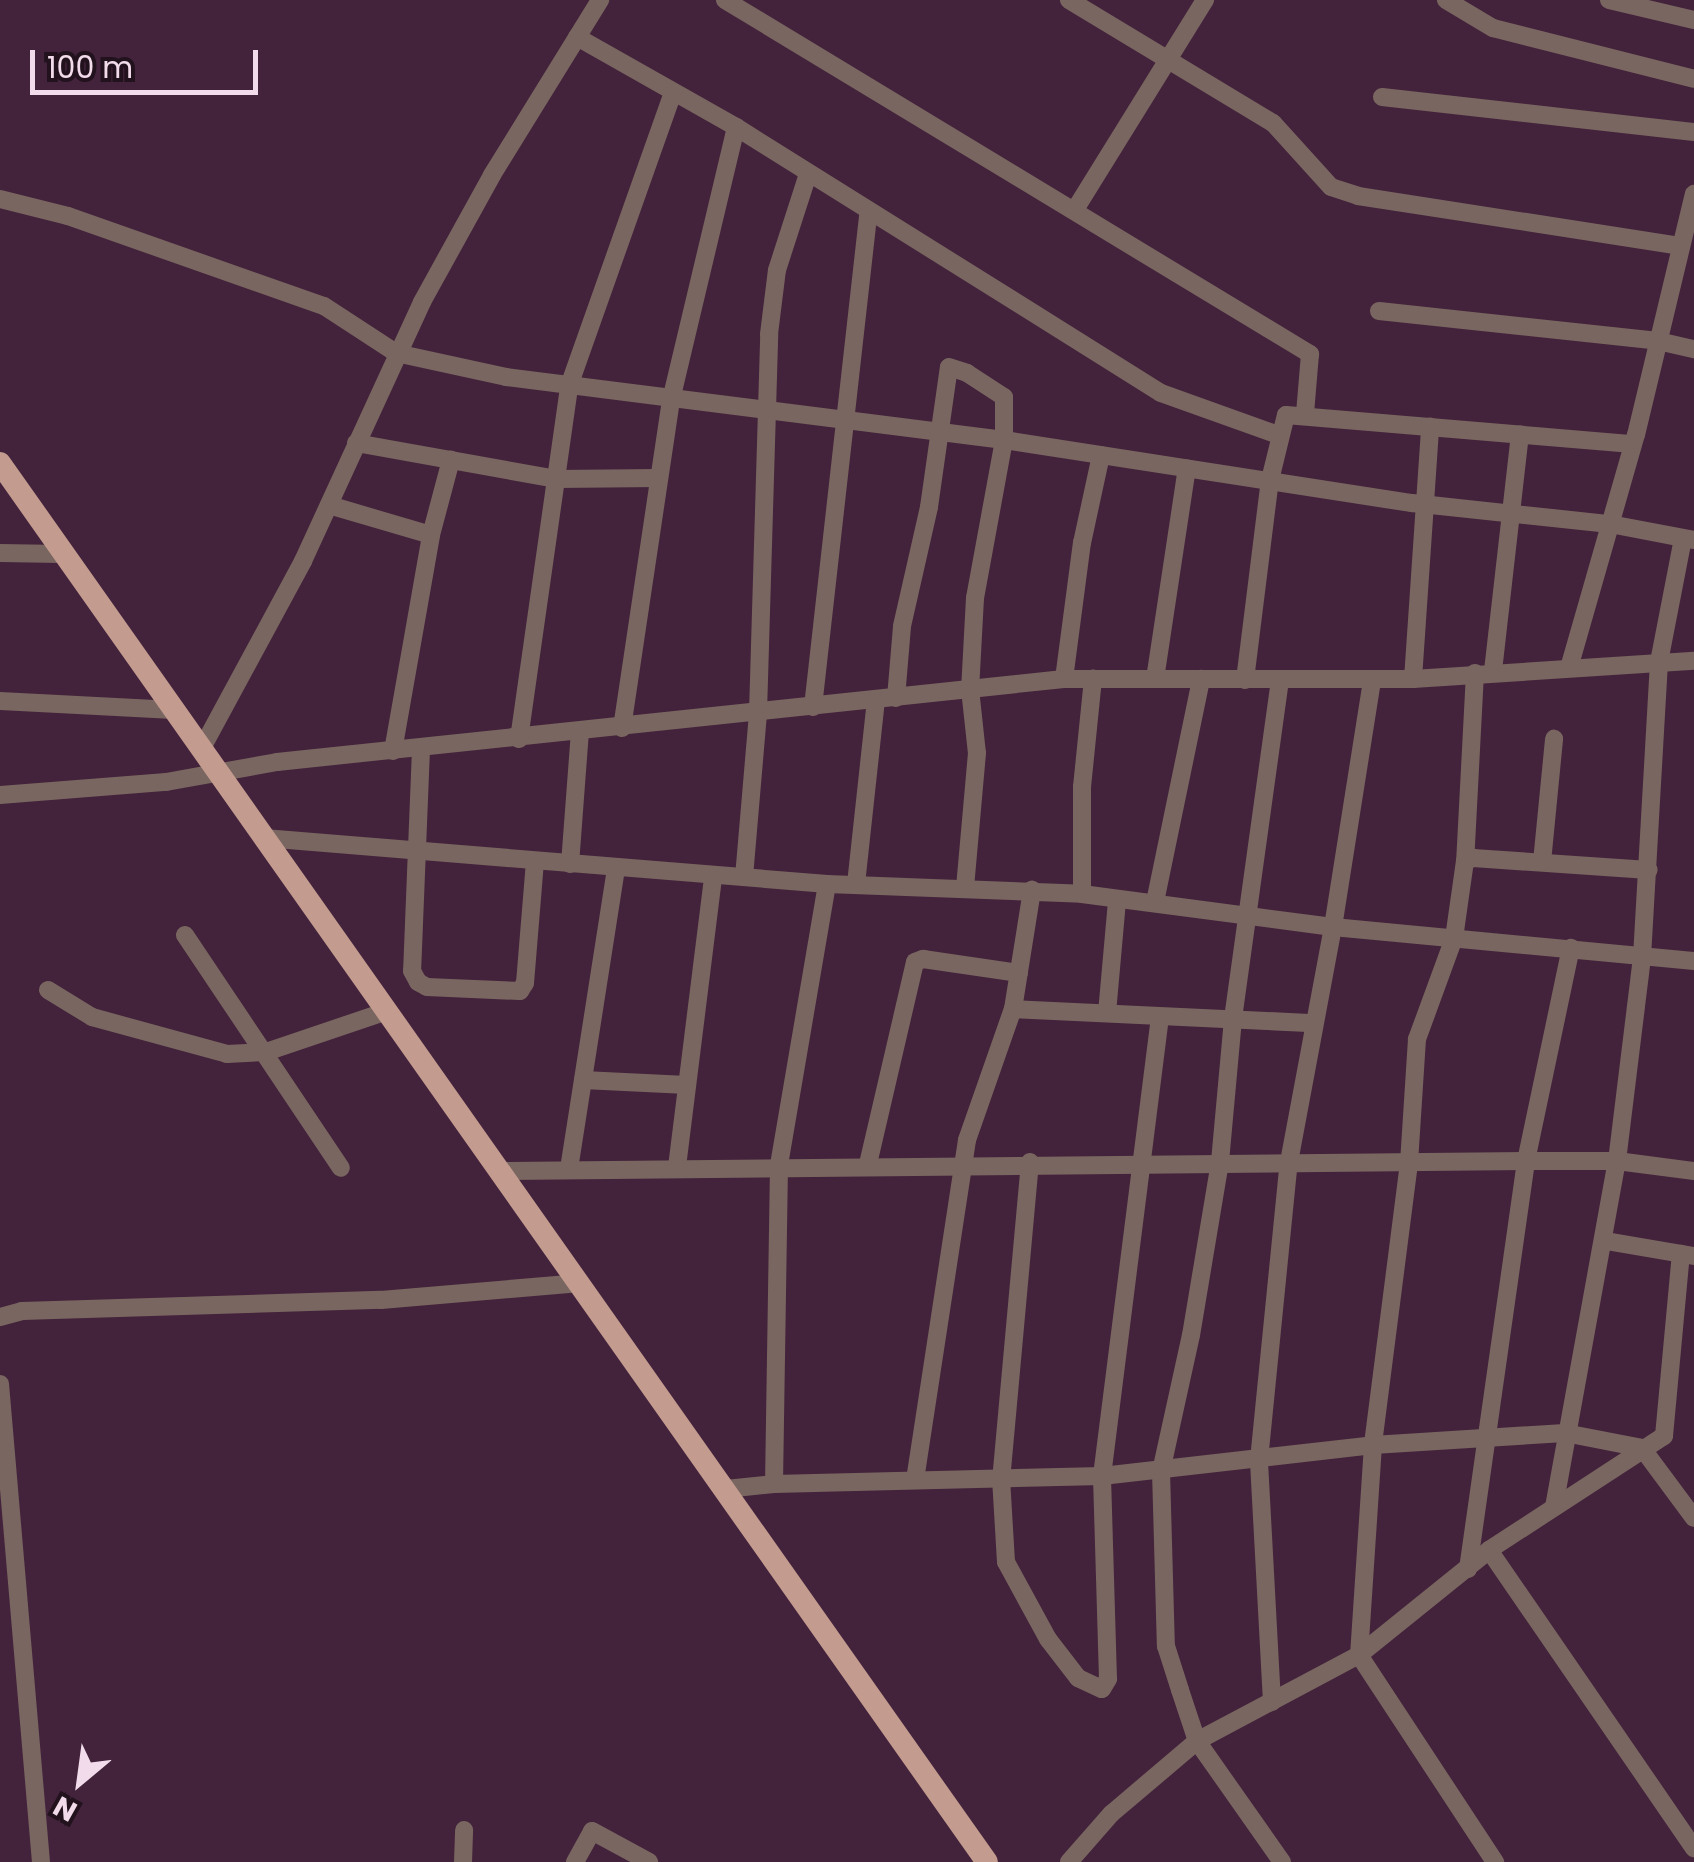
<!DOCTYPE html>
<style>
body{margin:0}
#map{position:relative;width:1694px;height:1862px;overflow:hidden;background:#43233b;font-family:Poppins,sans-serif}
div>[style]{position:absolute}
.minor>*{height:18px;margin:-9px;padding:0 9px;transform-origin:9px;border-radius:9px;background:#7a6660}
.major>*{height:22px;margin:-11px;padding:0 11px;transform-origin:11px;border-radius:11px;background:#c39b8f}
span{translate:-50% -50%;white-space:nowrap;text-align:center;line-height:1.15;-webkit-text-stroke:8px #21121d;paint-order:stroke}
.north{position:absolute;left:30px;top:1732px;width:100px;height:100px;-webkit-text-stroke:8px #21121d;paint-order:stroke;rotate:209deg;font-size:28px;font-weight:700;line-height:40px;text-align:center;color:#f2dceb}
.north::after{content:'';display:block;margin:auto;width:35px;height:45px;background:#f2dceb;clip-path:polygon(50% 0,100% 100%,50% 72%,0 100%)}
.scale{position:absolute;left:30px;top:50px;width:228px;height:45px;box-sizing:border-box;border:5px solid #f2dceb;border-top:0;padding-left:12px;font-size:30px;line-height:35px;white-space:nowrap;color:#f2dceb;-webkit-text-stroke:8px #21121d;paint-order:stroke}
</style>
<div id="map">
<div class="minor">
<div style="left:725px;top:0;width:684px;rotate:31.18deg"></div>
<div style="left:1310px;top:354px;width:59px;rotate:94.8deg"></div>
<div style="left:1069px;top:0;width:238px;rotate:31.1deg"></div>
<div style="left:1273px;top:123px;width:86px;rotate:47.8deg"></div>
<div style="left:1331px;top:187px;width:28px;rotate:18deg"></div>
<div style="left:1358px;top:196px;width:327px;rotate:8.8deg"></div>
<div style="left:1446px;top:0;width:55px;rotate:30.8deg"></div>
<div style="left:1493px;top:28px;width:207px;rotate:14.2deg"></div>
<div style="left:1609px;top:0;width:87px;rotate:13.2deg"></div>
<div style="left:577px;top:37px;width:183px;rotate:29.5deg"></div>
<div style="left:736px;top:127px;width:501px;rotate:32.04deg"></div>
<div style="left:1161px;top:393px;width:124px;rotate:19.7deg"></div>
<div style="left:1382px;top:97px;width:314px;rotate:6.4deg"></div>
<div style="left:0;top:199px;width:70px;rotate:14deg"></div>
<div style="left:68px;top:216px;width:271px;rotate:19.4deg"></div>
<div style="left:324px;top:306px;width:86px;rotate:33.1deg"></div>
<div style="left:396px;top:353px;width:113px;rotate:12.3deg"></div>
<div style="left:506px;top:377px;width:502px;rotate:7.21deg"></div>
<div style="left:1004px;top:440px;width:413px;rotate:8.8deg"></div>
<div style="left:1412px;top:503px;width:199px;rotate:6.1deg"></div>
<div style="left:1610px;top:524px;width:86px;rotate:10.8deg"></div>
<div style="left:1076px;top:208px;width:245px;rotate:-58.2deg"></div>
<div style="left:1379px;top:311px;width:281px;rotate:6.1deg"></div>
<div style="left:1658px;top:341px;width:37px;rotate:13deg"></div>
<div style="left:356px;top:443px;width:203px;rotate:10.2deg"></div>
<div style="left:556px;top:479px;width:103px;rotate:-0.6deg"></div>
<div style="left:329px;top:505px;width:106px;rotate:16.4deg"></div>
<div style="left:0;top:553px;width:61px;rotate:0.9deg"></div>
<div style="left:1569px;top:668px;width:242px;rotate:-74deg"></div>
<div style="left:1636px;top:435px;width:248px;rotate:-76.5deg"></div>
<div style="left:1493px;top:671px;width:238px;rotate:-83.5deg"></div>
<div style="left:1475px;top:673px;width:188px;rotate:93deg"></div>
<div style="left:1465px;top:861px;width:78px;rotate:98.1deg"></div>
<div style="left:1454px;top:938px;width:108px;rotate:110.1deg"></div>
<div style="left:1417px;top:1039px;width:124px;rotate:93.7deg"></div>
<div style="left:1409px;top:1163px;width:284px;rotate:97.3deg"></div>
<div style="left:1373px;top:1445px;width:210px;rotate:93.8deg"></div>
<div style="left:1359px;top:1655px;width:248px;rotate:56.7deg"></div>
<div style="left:1064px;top:679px;width:137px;rotate:-82.5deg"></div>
<div style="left:1082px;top:543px;width:90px;rotate:-77.8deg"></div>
<div style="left:1155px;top:679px;width:213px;rotate:-81.4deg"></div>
<div style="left:1413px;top:679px;width:253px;rotate:-86.1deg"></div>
<div style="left:1245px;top:680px;width:202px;rotate:-82.9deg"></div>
<div style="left:1270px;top:480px;width:67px;rotate:-76.2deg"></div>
<div style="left:1286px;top:415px;width:348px;rotate:4.8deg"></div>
<div style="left:1280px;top:680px;width:342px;rotate:97.9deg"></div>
<div style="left:1233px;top:1019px;width:144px;rotate:95.2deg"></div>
<div style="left:1220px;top:1162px;width:175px;rotate:99.5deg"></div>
<div style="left:1191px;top:1335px;width:139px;rotate:102.4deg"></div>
<div style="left:1161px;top:1471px;width:175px;rotate:88.4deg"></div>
<div style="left:1166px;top:1646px;width:46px;rotate:72.3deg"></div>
<div style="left:1180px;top:1690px;width:54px;rotate:71.6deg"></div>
<div style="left:1197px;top:1741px;width:148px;rotate:54.9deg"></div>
<div style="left:896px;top:698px;width:72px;rotate:-85.2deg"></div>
<div style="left:902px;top:626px;width:122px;rotate:-77.2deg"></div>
<div style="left:929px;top:507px;width:141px;rotate:-81.9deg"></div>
<div style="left:949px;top:367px;width:19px;rotate:18deg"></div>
<div style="left:967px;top:373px;width:44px;rotate:33deg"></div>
<div style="left:1004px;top:397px;width:43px;rotate:90deg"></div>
<div style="left:1004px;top:440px;width:161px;rotate:100.4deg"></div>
<div style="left:975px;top:598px;width:91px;rotate:93.1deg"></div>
<div style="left:970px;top:689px;width:64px;rotate:83.8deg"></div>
<div style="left:977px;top:753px;width:136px;rotate:95.1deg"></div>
<div style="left:0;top:701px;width:174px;rotate:3deg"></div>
<div style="left:813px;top:707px;width:497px;rotate:-83.6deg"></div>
<div style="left:622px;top:728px;width:332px;rotate:-81.5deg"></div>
<div style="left:671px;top:400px;width:281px;rotate:-76.6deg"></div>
<div style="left:519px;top:739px;width:357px;rotate:-81.9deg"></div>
<div style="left:569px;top:386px;width:312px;rotate:-70.5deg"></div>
<div style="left:202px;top:748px;width:213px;rotate:-61.6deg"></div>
<div style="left:303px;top:561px;width:285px;rotate:-65.3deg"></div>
<div style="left:422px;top:302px;width:145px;rotate:-61.1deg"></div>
<div style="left:492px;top:175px;width:206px;rotate:-58.3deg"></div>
<div style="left:421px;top:749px;width:222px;rotate:92.3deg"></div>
<div style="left:412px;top:971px;width:13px;rotate:61deg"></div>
<div style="left:418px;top:982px;width:10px;rotate:29deg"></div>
<div style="left:427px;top:987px;width:93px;rotate:2.5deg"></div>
<div style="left:520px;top:991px;width:9px;rotate:-58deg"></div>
<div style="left:525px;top:983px;width:122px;rotate:-85.3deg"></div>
<div style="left:393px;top:751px;width:219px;rotate:-80deg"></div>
<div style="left:431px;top:535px;width:78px;rotate:-75.1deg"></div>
<div style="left:0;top:795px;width:167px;rotate:-4.5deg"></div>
<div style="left:166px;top:782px;width:113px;rotate:-10.2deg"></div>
<div style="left:277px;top:762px;width:791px;rotate:-6.02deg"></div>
<div style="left:1064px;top:679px;width:349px"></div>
<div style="left:1413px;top:679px;width:282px;rotate:-3.7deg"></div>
<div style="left:264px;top:838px;width:565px;rotate:4.67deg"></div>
<div style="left:827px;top:884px;width:255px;rotate:2.2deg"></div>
<div style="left:1082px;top:894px;width:253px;rotate:7.5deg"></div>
<div style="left:1333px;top:927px;width:363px;rotate:5.4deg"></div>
<div style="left:1465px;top:861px;width:9px;rotate:-21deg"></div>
<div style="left:1473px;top:858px;width:176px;rotate:3.9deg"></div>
<div style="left:1542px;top:862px;width:124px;rotate:-84.4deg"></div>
<div style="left:570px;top:864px;width:132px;rotate:-85.7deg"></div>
<div style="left:744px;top:877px;width:165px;rotate:-85.1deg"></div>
<div style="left:758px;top:713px;width:379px;rotate:-88.3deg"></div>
<div style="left:769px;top:334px;width:64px;rotate:-82.9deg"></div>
<div style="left:777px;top:270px;width:101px;rotate:-72.1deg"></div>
<div style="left:856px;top:884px;width:184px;rotate:-83.8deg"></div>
<div style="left:1082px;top:894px;width:107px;rotate:-90deg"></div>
<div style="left:1082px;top:787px;width:109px;rotate:-84.2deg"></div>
<div style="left:1155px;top:902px;width:228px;rotate:-78.3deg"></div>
<div style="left:185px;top:935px;width:280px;rotate:56.2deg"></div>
<div style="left:48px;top:990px;width:52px;rotate:31.5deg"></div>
<div style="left:92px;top:1017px;width:140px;rotate:15.3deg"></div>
<div style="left:227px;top:1054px;width:39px;rotate:-3deg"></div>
<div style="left:266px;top:1052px;width:128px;rotate:-18.7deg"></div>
<div style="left:1013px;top:1009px;width:301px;rotate:2.7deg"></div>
<div style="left:1107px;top:1013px;width:113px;rotate:-84.9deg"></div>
<div style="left:583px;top:1080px;width:104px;rotate:2.8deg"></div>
<div style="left:1030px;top:1162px;width:317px;rotate:95.2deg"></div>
<div style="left:1001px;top:1478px;width:84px;rotate:86.6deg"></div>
<div style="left:1006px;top:1562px;width:88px;rotate:61.4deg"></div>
<div style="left:1048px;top:1639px;width:49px;rotate:52.4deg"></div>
<div style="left:1078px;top:1678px;width:26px;rotate:25deg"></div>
<div style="left:1102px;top:1689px;width:12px;rotate:-59deg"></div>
<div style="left:1108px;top:1679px;width:203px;rotate:-91.7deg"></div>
<div style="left:1102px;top:1476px;width:463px;rotate:-82.8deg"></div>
<div style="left:868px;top:1164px;width:207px;rotate:-76.9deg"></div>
<div style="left:915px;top:962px;width:9px;rotate:-21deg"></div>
<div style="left:923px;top:959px;width:97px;rotate:8.3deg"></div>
<div style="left:677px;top:1167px;width:293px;rotate:-82.9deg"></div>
<div style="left:569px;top:1169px;width:305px;rotate:-81.1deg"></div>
<div style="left:502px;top:1171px;width:1024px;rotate:-0.56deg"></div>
<div style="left:1526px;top:1161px;width:91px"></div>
<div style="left:1617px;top:1161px;width:78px;rotate:7.4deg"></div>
<div style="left:1606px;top:1241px;width:89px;rotate:9.7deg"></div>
<div style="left:0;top:1317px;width:23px;rotate:-15deg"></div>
<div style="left:22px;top:1311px;width:359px;rotate:-1.8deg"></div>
<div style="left:381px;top:1300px;width:200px;rotate:-4.9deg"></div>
<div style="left:0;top:1384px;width:480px;rotate:85.1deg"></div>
<div style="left:915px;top:1480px;width:344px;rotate:-81.3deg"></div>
<div style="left:967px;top:1140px;width:139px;rotate:-70.7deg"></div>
<div style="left:1013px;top:1009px;width:121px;rotate:-80.9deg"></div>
<div style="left:774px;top:1484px;width:319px;rotate:-89.1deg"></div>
<div style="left:779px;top:1165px;width:285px;rotate:-80.3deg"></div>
<div style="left:726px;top:1489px;width:48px;rotate:-5.9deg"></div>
<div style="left:774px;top:1484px;width:328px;rotate:-1.4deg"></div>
<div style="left:1102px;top:1476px;width:273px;rotate:-6.5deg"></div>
<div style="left:1373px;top:1445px;width:192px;rotate:-3.6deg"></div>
<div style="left:1565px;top:1433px;width:78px;rotate:11deg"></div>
<div style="left:1642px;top:1448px;width:87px;rotate:53.4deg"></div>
<div style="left:1554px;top:1507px;width:352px;rotate:-79.7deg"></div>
<div style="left:1617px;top:1161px;width:206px;rotate:-83deg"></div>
<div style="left:1642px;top:957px;width:295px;rotate:-86.7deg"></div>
<div style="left:1659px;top:662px;width:126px;rotate:-79deg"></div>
<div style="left:1489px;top:1550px;width:362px;rotate:55.5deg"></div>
<div style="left:1468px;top:1569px;width:412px;rotate:-81.9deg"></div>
<div style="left:1526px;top:1161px;width:218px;rotate:-78.1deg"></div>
<div style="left:1272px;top:1702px;width:242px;rotate:-93.1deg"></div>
<div style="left:1259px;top:1460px;width:300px;rotate:-84.3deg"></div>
<div style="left:1289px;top:1162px;width:239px;rotate:-79.4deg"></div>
<div style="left:1333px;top:927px;width:250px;rotate:-81deg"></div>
<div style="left:463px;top:1862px;width:32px;rotate:-88deg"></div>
<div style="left:575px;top:1862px;width:35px;rotate:-61deg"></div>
<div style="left:592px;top:1831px;width:65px;rotate:28.5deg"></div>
<div style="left:1069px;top:1862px;width:64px;rotate:-48.8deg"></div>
<div style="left:1111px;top:1814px;width:113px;rotate:-40.3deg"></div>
<div style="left:1197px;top:1741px;width:183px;rotate:-28deg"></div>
<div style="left:1359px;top:1655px;width:167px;rotate:-38.9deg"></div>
<div style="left:1489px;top:1550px;width:209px;rotate:-33.1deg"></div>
<div style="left:1664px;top:1436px;width:183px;rotate:-84.7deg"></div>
</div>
<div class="major">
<div style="left:0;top:463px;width:1712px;rotate:54.8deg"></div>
</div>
<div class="north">N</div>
<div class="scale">100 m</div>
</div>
